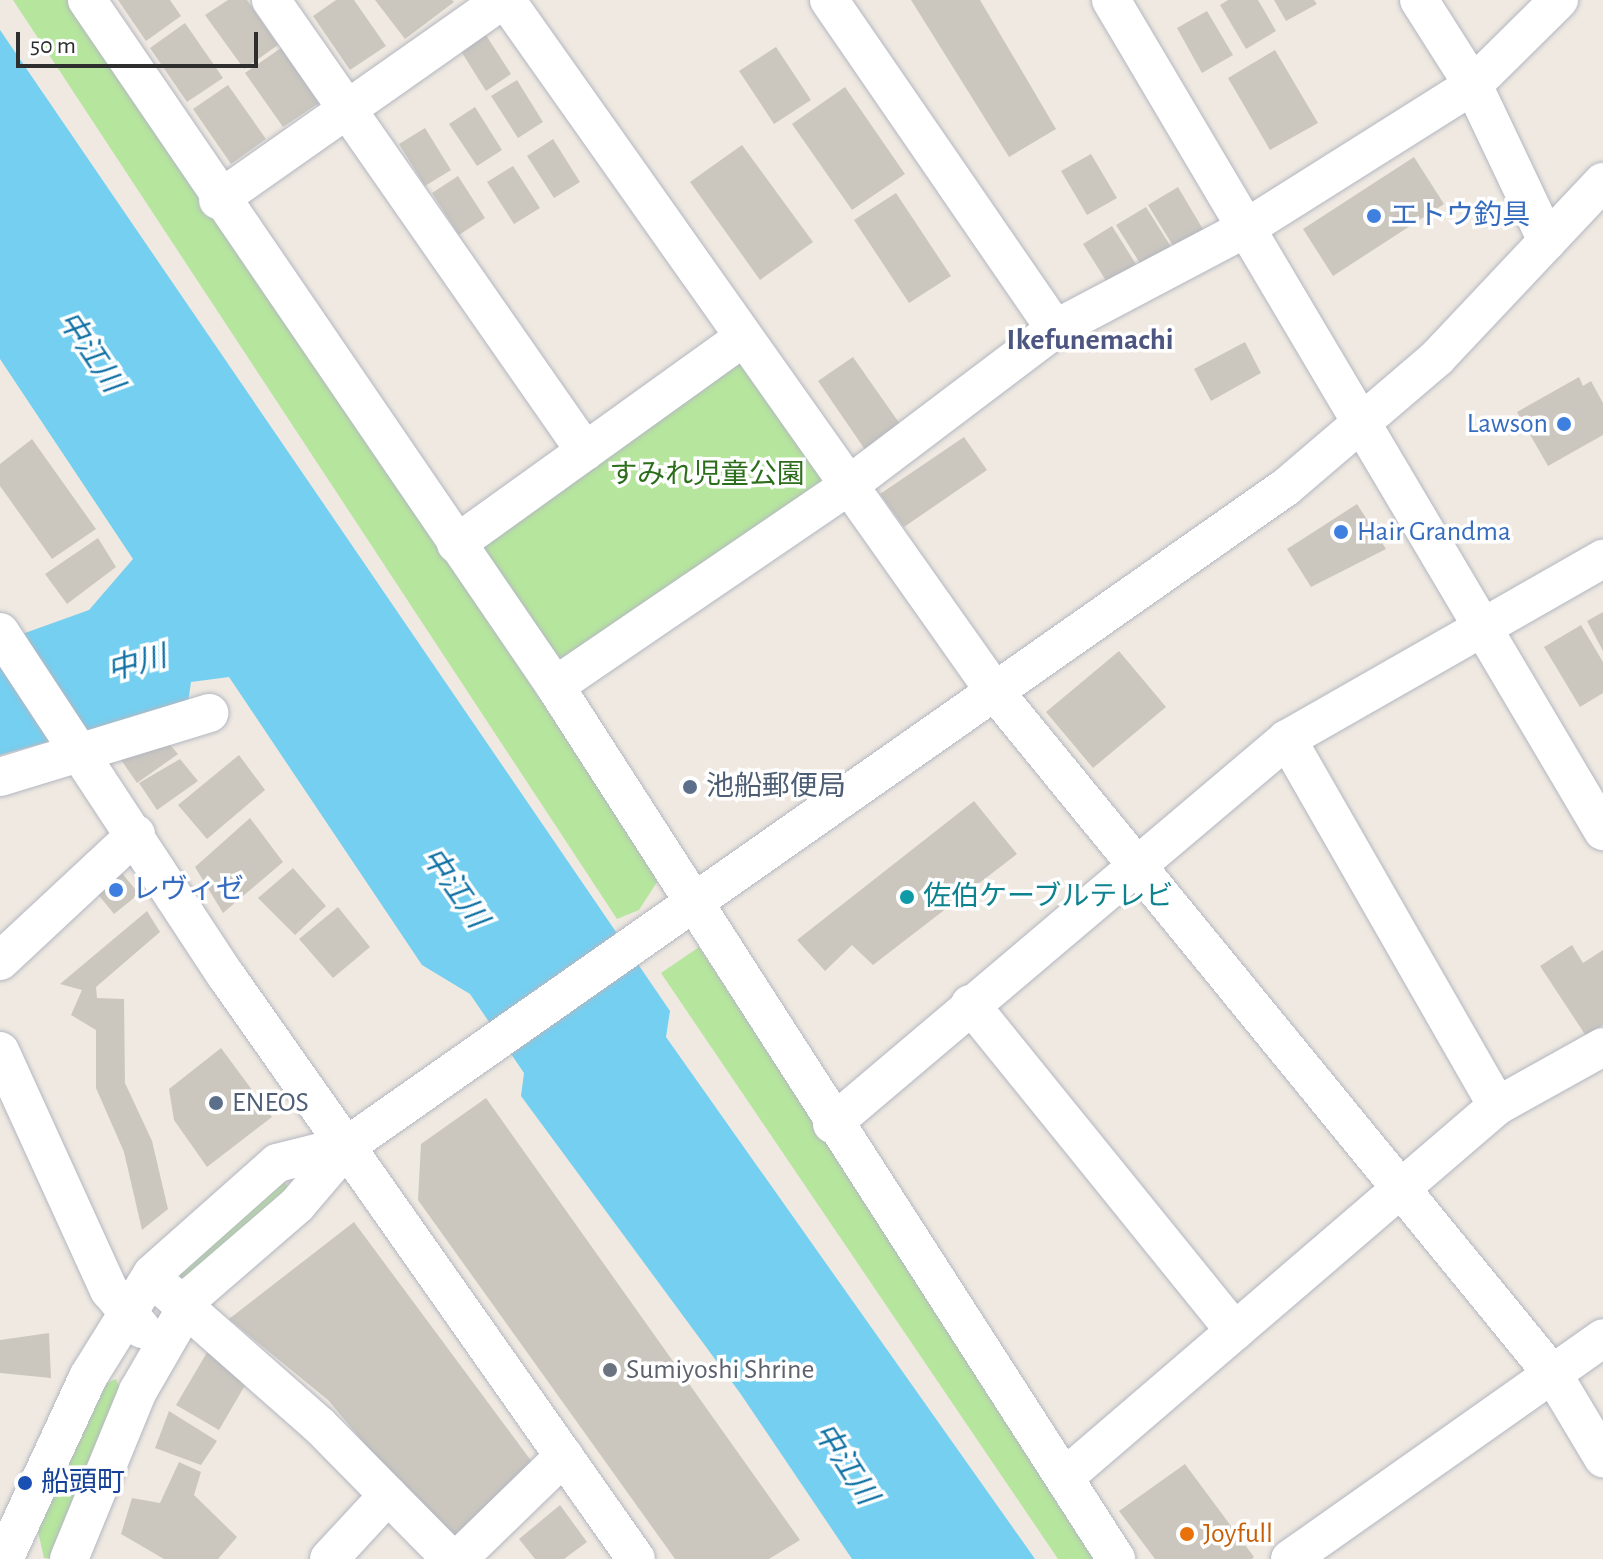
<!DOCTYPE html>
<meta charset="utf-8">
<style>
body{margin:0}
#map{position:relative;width:1603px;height:1559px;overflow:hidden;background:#efe9e1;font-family:"Alegreya Sans","Noto Sans JP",sans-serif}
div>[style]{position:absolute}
.green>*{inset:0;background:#b6e59e}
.water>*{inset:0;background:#75cff0}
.building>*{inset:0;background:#cbc7bf}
.roads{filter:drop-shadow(0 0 2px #b4b7c1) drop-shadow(0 0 2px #b4b7c1)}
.minor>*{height:38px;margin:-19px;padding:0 19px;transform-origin:19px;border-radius:19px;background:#fff}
.dots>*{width:22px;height:22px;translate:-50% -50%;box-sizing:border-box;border:4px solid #fff;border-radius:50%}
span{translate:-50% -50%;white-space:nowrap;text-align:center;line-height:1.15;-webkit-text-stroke:7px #fff;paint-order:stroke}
.shop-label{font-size:28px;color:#366cbe}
.left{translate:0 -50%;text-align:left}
.right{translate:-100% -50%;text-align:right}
.park-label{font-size:28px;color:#2c6e1b}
.service-label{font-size:28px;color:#4e5e75}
.culture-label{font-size:28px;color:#0d838f}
.worship-label{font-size:28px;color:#5b616d}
.transit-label{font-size:28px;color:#164399}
.food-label{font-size:28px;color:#c56008}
.neighbourhood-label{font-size:30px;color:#4d5680;font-weight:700}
.water-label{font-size:30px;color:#0d6fa3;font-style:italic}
.scale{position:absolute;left:16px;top:32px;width:242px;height:36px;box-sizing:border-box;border:4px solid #2e2e2e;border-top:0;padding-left:10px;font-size:24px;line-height:28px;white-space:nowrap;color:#2e2e2e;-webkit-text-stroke:6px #fff;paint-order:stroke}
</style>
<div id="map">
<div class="green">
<div style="clip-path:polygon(13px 0,77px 0,659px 879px,639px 910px,617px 919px)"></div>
<div style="clip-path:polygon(737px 351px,836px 488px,556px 677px,465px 547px)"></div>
<div style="clip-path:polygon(699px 947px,1099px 1559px,1058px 1559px,661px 973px)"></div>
<div style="clip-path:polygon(276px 1173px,297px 1197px,178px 1282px,173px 1269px)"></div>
<div style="clip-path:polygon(116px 1379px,125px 1401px,57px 1558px,44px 1558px,37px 1527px,95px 1388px)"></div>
</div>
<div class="water">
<div style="clip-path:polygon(0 30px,670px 1011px,666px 1037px,1035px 1559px,852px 1559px,740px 1393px,521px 1096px,524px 1073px,470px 994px,422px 965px,229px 677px,191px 682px,188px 703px,0 755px,0 642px,89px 610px,133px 559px,0 359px)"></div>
</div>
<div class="building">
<div style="clip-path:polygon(118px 0,170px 0,181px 16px,146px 41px)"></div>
<div style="clip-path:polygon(228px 0,247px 0,278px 45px,244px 69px,205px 15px)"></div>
<div style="clip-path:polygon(336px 0,354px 0,386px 46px,350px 70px,313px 16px)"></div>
<div style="clip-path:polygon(375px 0,452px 0,454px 2px,405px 39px)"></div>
<div style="clip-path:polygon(911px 0,980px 0,1056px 129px,1009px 157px)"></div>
<div style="clip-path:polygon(1228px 0,1258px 0,1276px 31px,1246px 49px,1220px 5px)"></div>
<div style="clip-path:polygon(1274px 0,1314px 0,1317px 4px,1286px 21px)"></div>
<div style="clip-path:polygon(1207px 11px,1233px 55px,1202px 73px,1177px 28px)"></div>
<div style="clip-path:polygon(185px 23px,223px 78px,187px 102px,150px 48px)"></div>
<div style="clip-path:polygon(484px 32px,511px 74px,486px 91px,459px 48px)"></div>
<div style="clip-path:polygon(776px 47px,811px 100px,774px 124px,739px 71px)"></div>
<div style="clip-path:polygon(281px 48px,319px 103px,283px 127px,245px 73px)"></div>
<div style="clip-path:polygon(1275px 50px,1318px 123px,1270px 150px,1228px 78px)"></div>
<div style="clip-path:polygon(517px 80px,543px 122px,518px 138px,491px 96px)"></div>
<div style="clip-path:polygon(228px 85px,266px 139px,231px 164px,193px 109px)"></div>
<div style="clip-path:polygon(845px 87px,905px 174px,852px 210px,792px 124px)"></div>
<div style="clip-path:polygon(475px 107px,502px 150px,477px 166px,449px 124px)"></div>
<div style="clip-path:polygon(425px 128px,451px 170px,425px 186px,399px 144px)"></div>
<div style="clip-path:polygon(553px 139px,580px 182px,554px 198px,527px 156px)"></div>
<div style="clip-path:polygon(742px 145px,813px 242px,760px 280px,690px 182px)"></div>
<div style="clip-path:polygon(1091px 154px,1117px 198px,1087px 215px,1061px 171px)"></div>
<div style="clip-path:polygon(1414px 157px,1444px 204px,1333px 276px,1303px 229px)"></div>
<div style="clip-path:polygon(513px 166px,540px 208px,514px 224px,487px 182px)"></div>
<div style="clip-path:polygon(458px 176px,485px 218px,459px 235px,432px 193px)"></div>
<div style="clip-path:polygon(1178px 187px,1204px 231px,1175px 249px,1148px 205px)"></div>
<div style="clip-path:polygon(896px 193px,951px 276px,909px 303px,854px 220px)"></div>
<div style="clip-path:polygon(1146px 207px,1173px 250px,1143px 268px,1116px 225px)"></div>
<div style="clip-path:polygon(1112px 226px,1139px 269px,1110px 287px,1083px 244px)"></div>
<div style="clip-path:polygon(1245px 342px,1261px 373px,1211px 401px,1194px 369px)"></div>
<div style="clip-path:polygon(853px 357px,902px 427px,866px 451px,818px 381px)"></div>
<div style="clip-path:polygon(1579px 377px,1583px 386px,1591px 381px,1603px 403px,1603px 435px,1548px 466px,1517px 412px)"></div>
<div style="clip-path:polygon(964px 437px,987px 470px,904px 527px,880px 494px)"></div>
<div style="clip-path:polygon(32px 439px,96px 529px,52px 559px,0 486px,0 464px)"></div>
<div style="clip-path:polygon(1357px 504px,1386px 549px,1311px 587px,1287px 549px)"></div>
<div style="clip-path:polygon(98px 538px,116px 567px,67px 604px,45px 574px)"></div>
<div style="clip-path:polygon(1603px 612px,1603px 651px,1587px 621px)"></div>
<div style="clip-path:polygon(1581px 625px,1603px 662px,1603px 693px,1580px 707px,1544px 647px)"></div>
<div style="clip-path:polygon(1119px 651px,1166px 707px,1093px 768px,1046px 712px)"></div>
<div style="clip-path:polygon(159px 732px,178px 754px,137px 783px,119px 757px)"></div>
<div style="clip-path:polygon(239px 755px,265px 790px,207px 839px,178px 805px)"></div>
<div style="clip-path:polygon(180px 759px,198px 781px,157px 810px,139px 783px)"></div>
<div style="clip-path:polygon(974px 801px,1017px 854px,873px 965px,852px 945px,825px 971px,797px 940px)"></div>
<div style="clip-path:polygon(250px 818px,283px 862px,223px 913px,195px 867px)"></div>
<div style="clip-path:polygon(117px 867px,139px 894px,114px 914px,92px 887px)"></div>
<div style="clip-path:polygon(293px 868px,326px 906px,295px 935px,258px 898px)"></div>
<div style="clip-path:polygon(338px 907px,370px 947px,333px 978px,299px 939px)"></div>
<div style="clip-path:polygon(147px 911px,160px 932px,96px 987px,97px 998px,124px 999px,125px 1083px,152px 1141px,168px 1209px,142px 1230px,124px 1152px,96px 1088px,96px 1030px,71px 1015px,82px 990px,60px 984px)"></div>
<div style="clip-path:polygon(1572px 945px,1583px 963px,1603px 950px,1603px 1025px,1586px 1036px,1540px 966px)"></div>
<div style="clip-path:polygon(221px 1048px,272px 1117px,207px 1167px,174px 1120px,169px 1089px)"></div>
<div style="clip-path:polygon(486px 1098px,800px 1540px,769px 1559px,675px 1559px,418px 1200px,421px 1144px)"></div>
<div style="clip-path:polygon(354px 1222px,535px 1466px,448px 1543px,328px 1400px,229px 1319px)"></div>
<div style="clip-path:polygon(49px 1333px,51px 1378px,0 1373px,0 1340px)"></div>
<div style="clip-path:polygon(209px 1349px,251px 1375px,219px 1430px,176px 1405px)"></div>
<div style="clip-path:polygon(169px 1411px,217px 1441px,201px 1465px,155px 1448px)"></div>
<div style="clip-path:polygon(179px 1462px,201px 1472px,194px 1495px,237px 1537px,218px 1559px,164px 1559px,121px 1534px,132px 1498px,160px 1503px)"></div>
<div style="clip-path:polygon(1185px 1464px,1254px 1557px,1252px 1559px,1155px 1559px,1119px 1511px)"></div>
<div style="clip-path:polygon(560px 1505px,587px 1542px,564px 1559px,535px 1559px,519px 1539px)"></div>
</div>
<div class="roads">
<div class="minor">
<div style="left:87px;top:0;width:830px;rotate:55.7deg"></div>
<div style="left:555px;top:686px;width:1038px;rotate:57.27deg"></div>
<div style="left:271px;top:0;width:550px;rotate:55.15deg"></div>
<div style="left:506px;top:0;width:847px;rotate:54.75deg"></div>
<div style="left:995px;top:692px;width:883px;rotate:50.74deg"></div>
<div style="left:1554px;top:1376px;width:96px;rotate:59.1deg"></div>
<div style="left:829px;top:0;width:399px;rotate:55.5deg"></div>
<div style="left:1111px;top:0;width:966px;rotate:59.37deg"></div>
<div style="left:1419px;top:0;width:101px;rotate:57.6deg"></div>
<div style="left:1473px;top:85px;width:173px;rotate:64.6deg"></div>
<div style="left:218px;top:200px;width:348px;rotate:-35.1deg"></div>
<div style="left:456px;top:544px;width:351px;rotate:-35.7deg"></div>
<div style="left:0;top:632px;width:413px;rotate:56.7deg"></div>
<div style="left:227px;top:977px;width:711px;rotate:54.9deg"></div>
<div style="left:555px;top:686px;width:351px;rotate:-34.3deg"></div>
<div style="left:845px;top:488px;width:263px;rotate:-37.1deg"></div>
<div style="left:1055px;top:329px;width:212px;rotate:-27.8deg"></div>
<div style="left:1243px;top:230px;width:272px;rotate:-32.2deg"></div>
<div style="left:1473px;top:85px;width:121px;rotate:-44.7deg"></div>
<div style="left:1287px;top:739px;width:423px;rotate:60.2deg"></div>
<div style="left:0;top:777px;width:219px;rotate:-17deg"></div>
<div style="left:0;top:961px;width:186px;rotate:-43deg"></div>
<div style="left:970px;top:1004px;width:421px;rotate:51deg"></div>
<div style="left:0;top:1051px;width:263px;rotate:65.5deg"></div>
<div style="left:109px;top:1290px;width:51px;rotate:49.8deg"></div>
<div style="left:832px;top:1124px;width:596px;rotate:-40.24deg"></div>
<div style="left:1287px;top:739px;width:364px;rotate:-29.7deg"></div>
<div style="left:168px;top:1292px;width:201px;rotate:41.4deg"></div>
<div style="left:319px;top:1425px;width:188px;rotate:45.4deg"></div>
<div style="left:1066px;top:1476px;width:568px;rotate:-40.65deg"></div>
<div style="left:1497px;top:1106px;width:121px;rotate:-29.1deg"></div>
<div style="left:4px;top:1559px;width:200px;rotate:-65.2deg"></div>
<div style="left:88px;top:1377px;width:121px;rotate:-58.1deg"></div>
<div style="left:152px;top:1274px;width:167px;rotate:-41.6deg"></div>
<div style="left:277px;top:1163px;width:73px;rotate:-14.2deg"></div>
<div style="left:69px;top:1559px;width:182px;rotate:-67.7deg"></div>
<div style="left:138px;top:1391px;width:112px;rotate:-60deg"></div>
<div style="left:194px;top:1294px;width:136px;rotate:-40.8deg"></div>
<div style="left:297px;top:1205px;width:79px;rotate:-49.6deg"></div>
<div style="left:348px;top:1145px;width:1146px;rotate:-35.05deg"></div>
<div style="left:1286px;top:487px;width:199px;rotate:-40.5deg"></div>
<div style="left:1437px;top:358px;width:242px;rotate:-46.7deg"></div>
<div style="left:329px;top:1559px;width:87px;rotate:-47.3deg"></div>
<div style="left:458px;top:1559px;width:148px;rotate:-44.2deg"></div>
<div style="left:1290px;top:1559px;width:383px;rotate:-35.2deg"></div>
</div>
</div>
<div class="dots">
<div style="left:1374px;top:216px;background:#3f7fe0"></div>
<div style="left:1564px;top:424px;background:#3f7fe0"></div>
<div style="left:1341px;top:532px;background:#3f7fe0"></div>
<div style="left:690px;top:787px;background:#5c6f8a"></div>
<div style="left:116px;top:890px;background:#3f7fe0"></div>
<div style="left:907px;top:897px;background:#0f9aa8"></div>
<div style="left:216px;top:1103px;background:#5c6f8a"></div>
<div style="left:610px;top:1370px;background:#6b7280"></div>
<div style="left:25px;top:1483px;background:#1a4fb4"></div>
<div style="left:1187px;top:1534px;background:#e8710a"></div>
</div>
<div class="shop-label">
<span class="left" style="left:1390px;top:216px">エトウ釣具</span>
<span class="right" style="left:1548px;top:424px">Lawson</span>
<span class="left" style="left:1357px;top:532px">Hair Grandma</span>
<span class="left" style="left:132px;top:890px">レヴィゼ</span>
</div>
<div class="park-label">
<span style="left:707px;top:475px">すみれ児童公園</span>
</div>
<div class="service-label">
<span class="left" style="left:706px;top:787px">池船郵便局</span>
<span class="left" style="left:232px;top:1103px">ENEOS</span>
</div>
<div class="culture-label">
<span class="left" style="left:923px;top:897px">佐伯ケーブルテレビ</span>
</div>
<div class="worship-label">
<span class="left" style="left:626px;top:1370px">Sumiyoshi Shrine</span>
</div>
<div class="transit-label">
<span class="left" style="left:41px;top:1483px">船頭町</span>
</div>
<div class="food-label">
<span class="left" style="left:1203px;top:1534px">Joyfull</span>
</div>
<div class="neighbourhood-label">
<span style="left:1090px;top:340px">Ikefunemachi</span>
</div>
<div class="water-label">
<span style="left:90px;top:352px;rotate:56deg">中江川</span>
<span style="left:137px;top:664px;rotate:-15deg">中川</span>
<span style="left:454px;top:888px;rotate:55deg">中江川</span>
<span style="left:845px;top:1464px;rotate:57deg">中江川</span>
</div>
<div class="scale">50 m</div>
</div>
